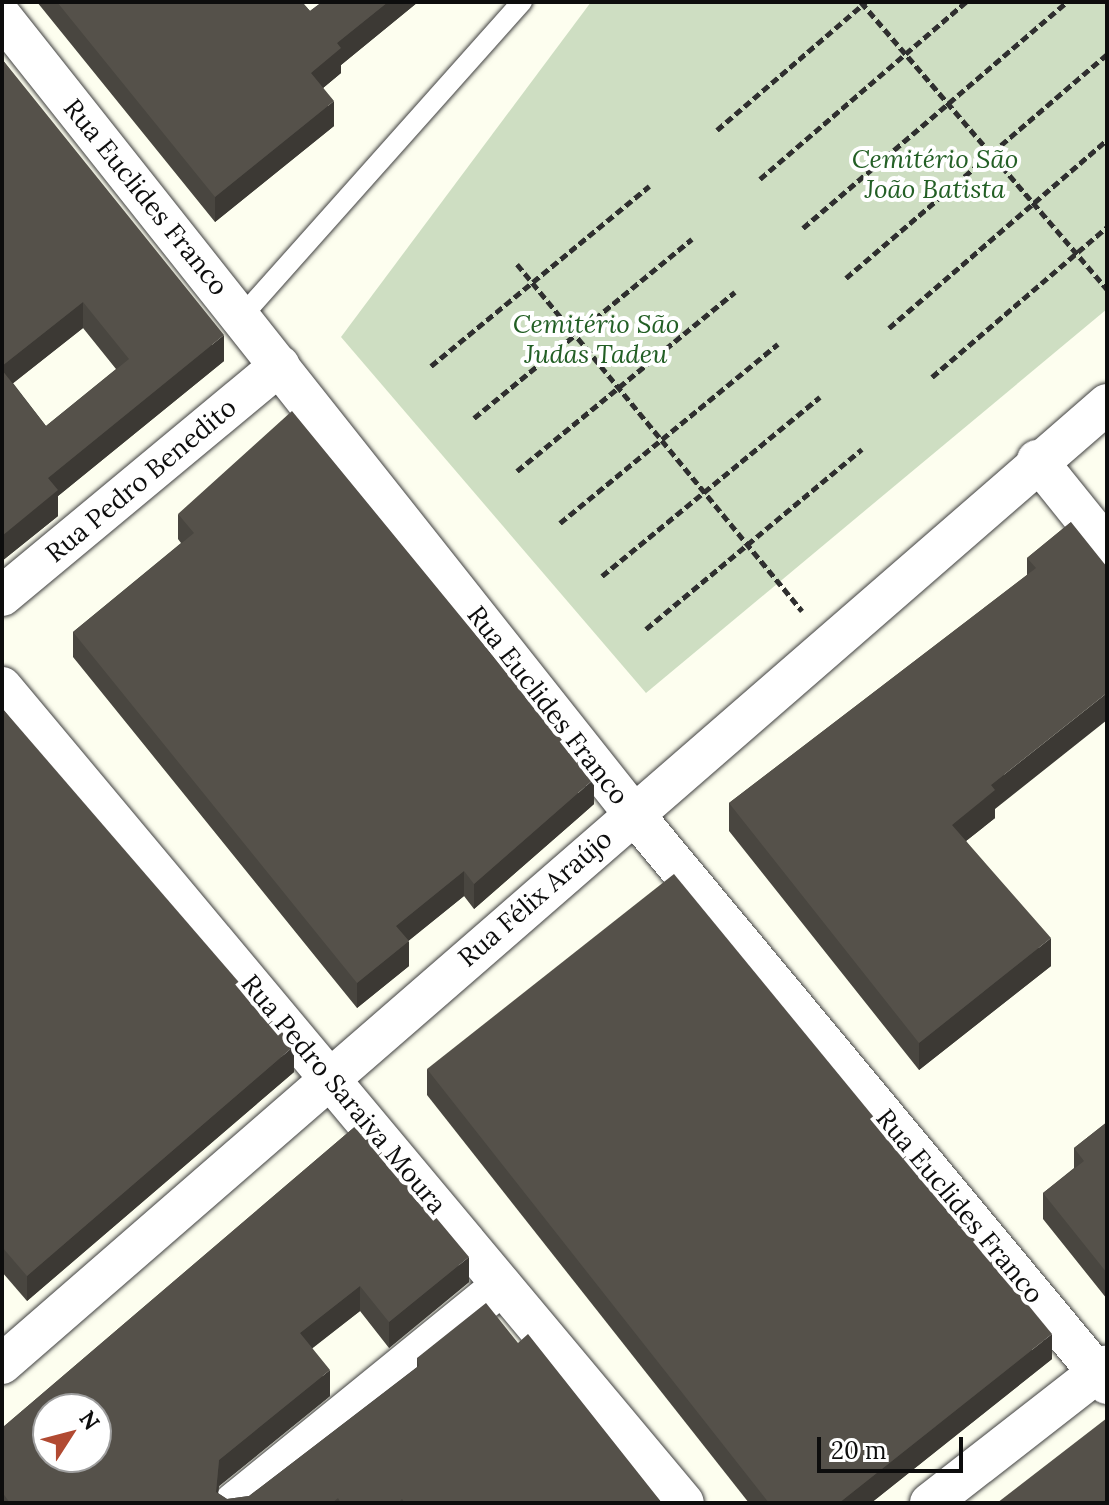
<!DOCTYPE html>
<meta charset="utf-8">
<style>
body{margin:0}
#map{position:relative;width:1109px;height:1505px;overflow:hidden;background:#fdfeef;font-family:Lora,serif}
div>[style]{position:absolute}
.cemetery>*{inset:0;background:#cedec2}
.path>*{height:5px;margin-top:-2.5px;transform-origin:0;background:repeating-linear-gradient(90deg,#2f2f2f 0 8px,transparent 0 12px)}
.roads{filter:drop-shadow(0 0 2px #404040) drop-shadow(0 0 2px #404040)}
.service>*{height:20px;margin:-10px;padding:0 10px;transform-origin:10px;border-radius:10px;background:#fff}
.minor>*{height:40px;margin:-20px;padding:0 20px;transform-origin:20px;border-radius:20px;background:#fff}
.wall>*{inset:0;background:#494640}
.shaded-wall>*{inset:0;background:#3c3934}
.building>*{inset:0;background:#55514a}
span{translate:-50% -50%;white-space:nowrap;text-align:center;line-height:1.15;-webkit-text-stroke:8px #fff;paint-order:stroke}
.park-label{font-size:26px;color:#235f25;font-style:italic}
.street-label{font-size:26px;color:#0d0d0d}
.frame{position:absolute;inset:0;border:4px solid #0d0d0d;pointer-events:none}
.north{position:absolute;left:32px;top:1393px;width:80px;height:80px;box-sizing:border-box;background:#fff;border:2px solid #9e9e9e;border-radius:50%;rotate:54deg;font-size:22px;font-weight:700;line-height:32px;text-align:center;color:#0d0d0d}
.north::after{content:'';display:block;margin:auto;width:28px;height:36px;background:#b14a32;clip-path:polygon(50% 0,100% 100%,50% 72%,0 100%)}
.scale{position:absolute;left:817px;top:1437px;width:146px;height:36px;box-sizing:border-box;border:4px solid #0d0d0d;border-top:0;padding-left:10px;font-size:24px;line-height:28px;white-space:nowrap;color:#0d0d0d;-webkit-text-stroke:6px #fff;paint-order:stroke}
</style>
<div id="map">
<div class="cemetery">
<div style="clip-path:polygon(591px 2px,1107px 2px,1107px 309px,646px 693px,341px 337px)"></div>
</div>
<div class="path">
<div style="left:861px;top:2px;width:378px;rotate:49.4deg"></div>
<div style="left:717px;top:130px;width:196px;rotate:-40.7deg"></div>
<div style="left:760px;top:179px;width:272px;rotate:-40.7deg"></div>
<div style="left:803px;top:228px;width:348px;rotate:-40.6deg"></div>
<div style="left:517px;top:264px;width:449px;rotate:50.6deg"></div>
<div style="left:846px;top:278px;width:344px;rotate:-40.6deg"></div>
<div style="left:889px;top:328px;width:288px;rotate:-40.8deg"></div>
<div style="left:431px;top:366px;width:283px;rotate:-39.5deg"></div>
<div style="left:932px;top:377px;width:230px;rotate:-40.6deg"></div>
<div style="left:474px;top:418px;width:282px;rotate:-39.4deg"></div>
<div style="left:517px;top:471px;width:282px;rotate:-39.4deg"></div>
<div style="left:560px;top:523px;width:282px;rotate:-39.4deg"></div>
<div style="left:602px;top:576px;width:282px;rotate:-39.4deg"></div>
<div style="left:646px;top:629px;width:281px;rotate:-39.8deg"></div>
</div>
<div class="roads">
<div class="service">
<div style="left:242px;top:316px;width:421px;rotate:-48.3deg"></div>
</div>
<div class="minor">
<div style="left:2px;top:17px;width:1016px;rotate:51.6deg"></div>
<div style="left:633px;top:813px;width:742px;rotate:50.3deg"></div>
<div style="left:1037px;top:460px;width:112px;rotate:51.2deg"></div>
<div style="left:2px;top:596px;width:361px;rotate:-39.7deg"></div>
<div style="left:2px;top:687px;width:1063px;rotate:50.11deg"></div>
<div style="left:2px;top:1364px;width:1464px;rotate:-40.98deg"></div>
<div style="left:234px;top:1503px;width:345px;rotate:-39.1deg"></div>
<div style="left:930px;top:1503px;width:224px;rotate:-37.9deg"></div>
</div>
</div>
<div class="wall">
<div style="clip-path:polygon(37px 2px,302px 2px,310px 11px,322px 2px,418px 2px,341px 65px,341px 73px,323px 88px,334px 126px,215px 222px)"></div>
<div style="clip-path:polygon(evenodd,2px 59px,224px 361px,58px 496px,58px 516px,2px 561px,2px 59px,83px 328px,116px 369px,46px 426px,13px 383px,83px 328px)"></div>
<div style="clip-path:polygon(178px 514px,594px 804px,474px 909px,464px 896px,408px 941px,409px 966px,357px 1008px,73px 657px,73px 632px,181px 543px,178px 539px)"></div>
<div style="clip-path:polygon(1071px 522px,995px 809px,995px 818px,966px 841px,1051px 966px,919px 1070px,729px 831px,729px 803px,1027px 575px,1027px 558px)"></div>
<div style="clip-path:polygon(2px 708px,294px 1072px,27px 1301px,2px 1272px)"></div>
<div style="clip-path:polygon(427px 1069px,1052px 1359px,871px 1503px,749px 1503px,427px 1095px)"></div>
<div style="clip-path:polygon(1107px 1122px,1107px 1299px,1043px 1219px,1043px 1193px,1074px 1168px,1074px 1148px)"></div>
<div style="clip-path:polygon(358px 1124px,469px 1282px,389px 1348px,360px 1311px,312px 1348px,330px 1396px,219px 1486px,218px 1493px,227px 1499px,249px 1496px,417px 1367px,417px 1358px,518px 1343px,662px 1503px,2px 1503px,2px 1428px)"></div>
</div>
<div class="shaded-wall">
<div style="clip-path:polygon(388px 2px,418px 2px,341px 65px,341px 73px,311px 98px,311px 73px,337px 43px)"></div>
<div style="clip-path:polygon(334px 101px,334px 126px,215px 222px,215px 197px)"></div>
<div style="clip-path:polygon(83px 302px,83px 328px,2px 392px,2px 366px)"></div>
<div style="clip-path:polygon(224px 335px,224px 361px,58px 496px,58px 516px,2px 561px,2px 536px,48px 478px)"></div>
<div style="clip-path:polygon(1107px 693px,1107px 720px,995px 809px,995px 818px,952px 852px,952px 825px,991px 785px)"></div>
<div style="clip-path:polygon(594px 779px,594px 804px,474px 909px,474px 884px)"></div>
<div style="clip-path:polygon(464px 871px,464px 896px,396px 951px,396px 926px)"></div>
<div style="clip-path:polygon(1051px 938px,1051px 966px,919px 1070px,919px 1043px)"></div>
<div style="clip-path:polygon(409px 941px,409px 966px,357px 1008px,357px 983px)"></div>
<div style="clip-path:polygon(294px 1046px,294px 1072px,27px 1301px,27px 1276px)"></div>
<div style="clip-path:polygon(469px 1257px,469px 1282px,389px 1348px,389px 1322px)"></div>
<div style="clip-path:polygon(360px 1286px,360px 1311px,300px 1358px,300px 1333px)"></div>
<div style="clip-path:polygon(1052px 1334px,1052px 1359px,871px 1503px,839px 1503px)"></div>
<div style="clip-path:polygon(330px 1370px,330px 1396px,219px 1486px,217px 1503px,216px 1492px,219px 1460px)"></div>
</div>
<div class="building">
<div style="clip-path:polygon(57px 2px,302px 2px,310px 11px,322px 2px,388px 2px,337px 43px,341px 48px,311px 73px,334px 101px,215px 197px)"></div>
<div style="clip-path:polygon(2px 59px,224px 335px,48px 478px,58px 490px,2px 536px,2px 370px,46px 426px,129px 359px,83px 302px,2px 366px)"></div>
<div style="clip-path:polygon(292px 411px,594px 779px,474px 884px,464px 871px,396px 926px,409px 941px,357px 983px,73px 632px,194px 533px,178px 514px)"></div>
<div style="clip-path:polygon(1071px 522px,1107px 567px,1107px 693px,991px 785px,995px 790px,952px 825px,1051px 938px,919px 1043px,729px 803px,1036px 568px,1027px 558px)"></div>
<div style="clip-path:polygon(2px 708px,294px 1046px,27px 1276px,2px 1247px)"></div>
<div style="clip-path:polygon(674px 874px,1052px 1334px,839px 1503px,769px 1503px,427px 1069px)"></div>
<div style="clip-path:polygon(1107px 1122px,1107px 1273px,1043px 1193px,1084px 1161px,1074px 1148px)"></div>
<div style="clip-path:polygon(evenodd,358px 1124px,469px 1257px,389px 1322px,360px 1286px,300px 1333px,330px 1370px,219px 1460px,216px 1492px,227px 1499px,249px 1496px,419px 1366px,417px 1358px,486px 1303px,518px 1343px,528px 1334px,662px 1503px,405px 1503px,402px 1499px,398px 1503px,341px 1503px,338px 1498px,332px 1503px,10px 1503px,2px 1492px,2px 1428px,358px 1124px,48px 1409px,96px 1409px,96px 1457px,48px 1457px,48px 1409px)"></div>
<div style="clip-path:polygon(1107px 1418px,1107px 1503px,997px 1503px)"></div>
</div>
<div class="park-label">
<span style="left:935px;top:174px">Cemitério São<br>João Batista</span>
<span style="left:596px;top:339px">Cemitério São<br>Judas Tadeu</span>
</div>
<div class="street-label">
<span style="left:146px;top:197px;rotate:51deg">Rua Euclides Franco</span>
<span style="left:141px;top:480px;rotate:-40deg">Rua Pedro Benedito</span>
<span style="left:548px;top:705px;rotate:52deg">Rua Euclides Franco</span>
<span style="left:535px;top:898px;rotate:-41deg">Rua Félix Araújo</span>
<span style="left:344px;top:1094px;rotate:50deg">Rua Pedro Saraiva Moura</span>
<span style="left:960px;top:1206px;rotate:50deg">Rua Euclides Franco</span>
</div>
<div class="frame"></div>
<div class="north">N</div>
<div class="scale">20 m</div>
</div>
